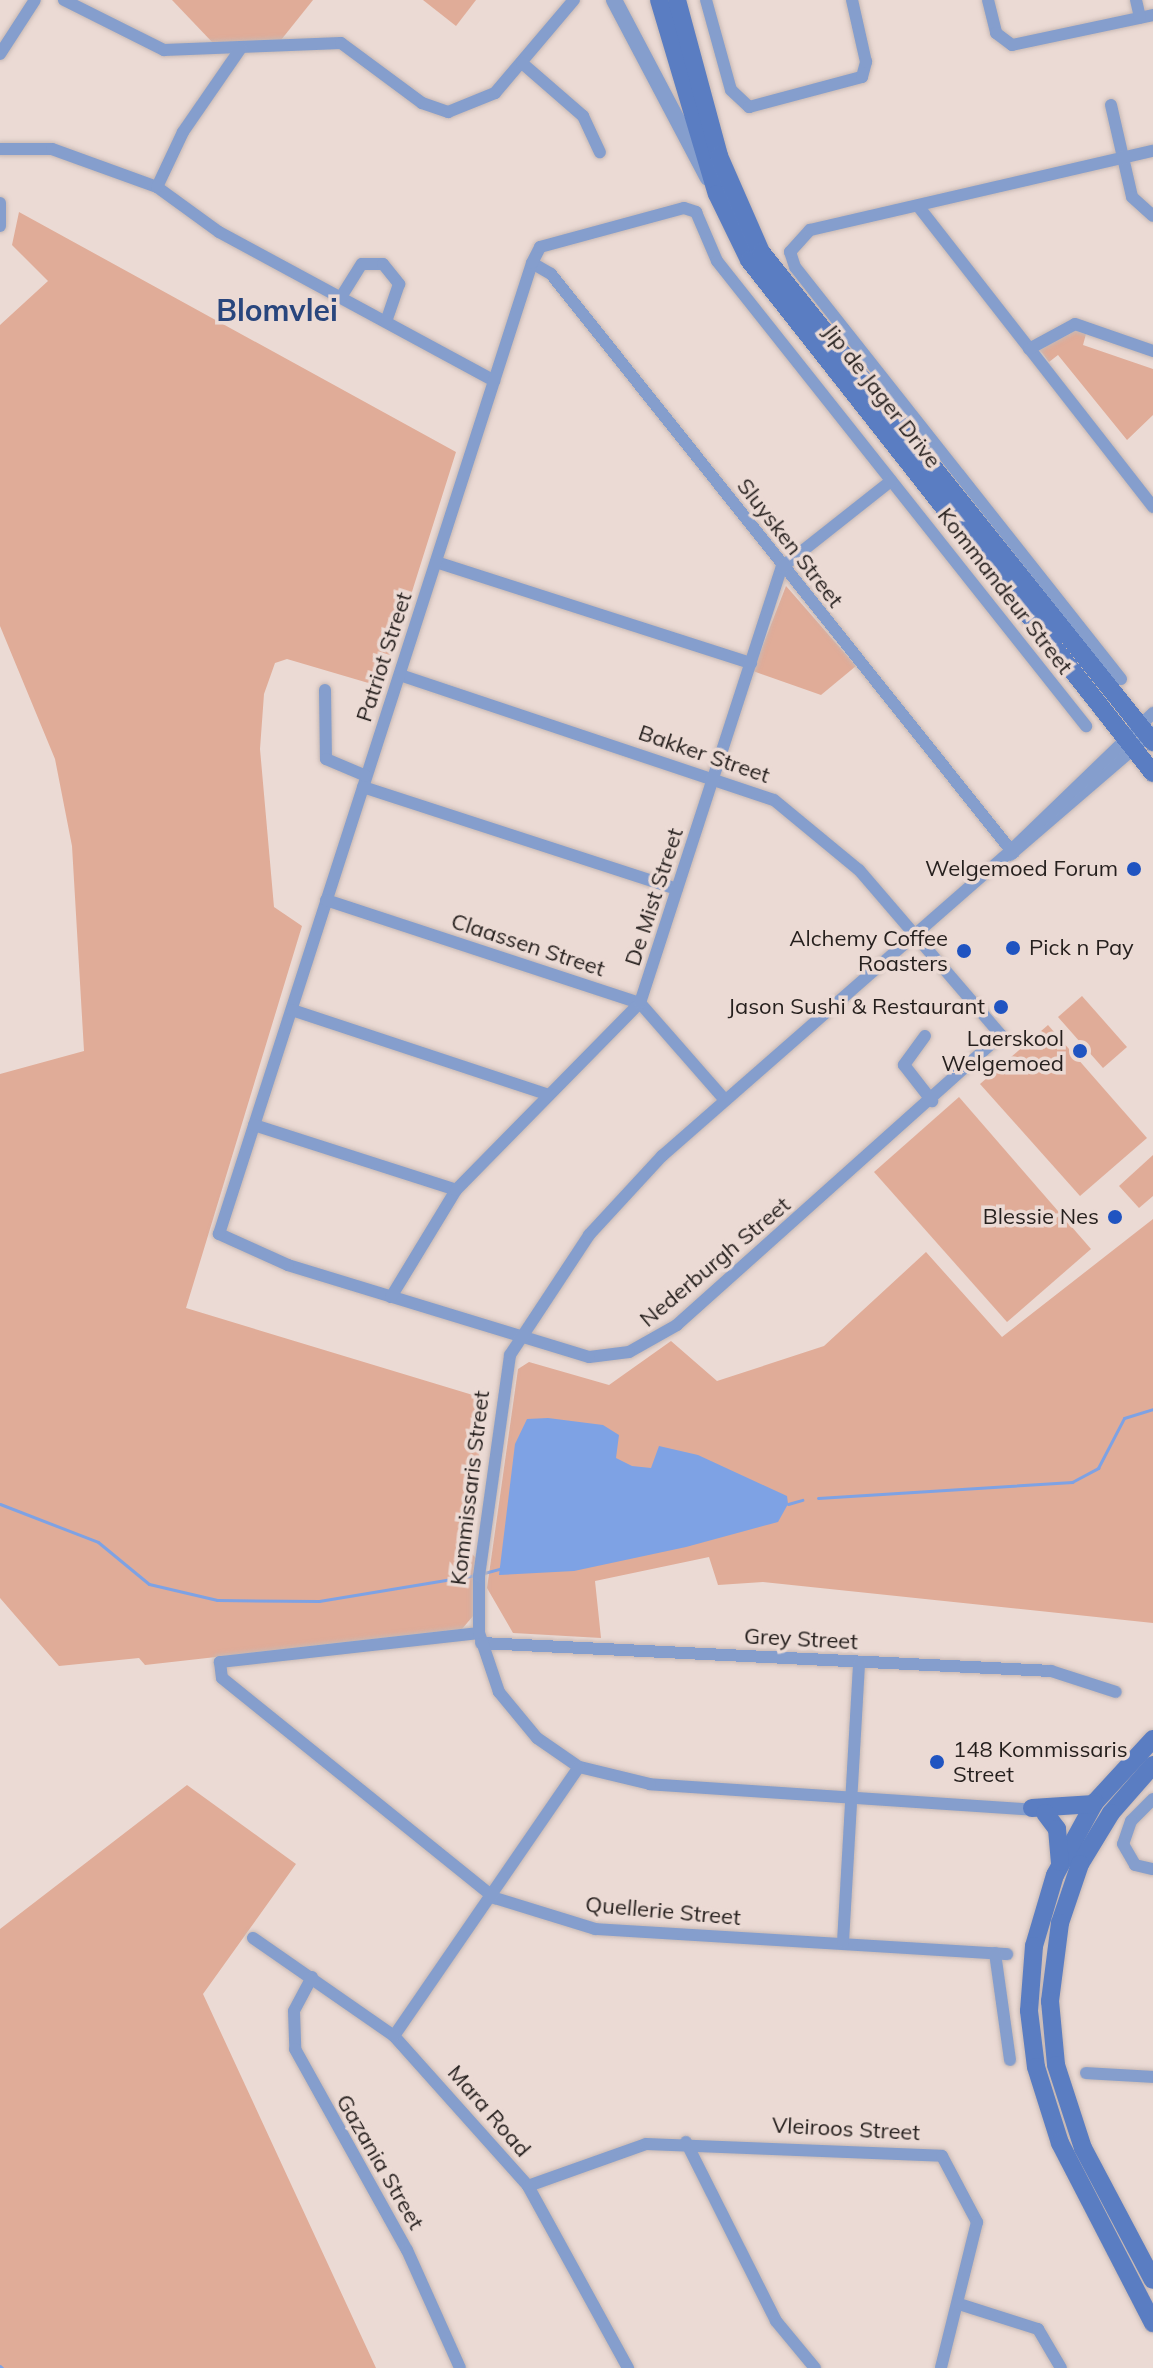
<!DOCTYPE html>
<style>
body{margin:0}
#map{position:relative;width:1153px;height:2368px;overflow:hidden;background:#ebdad4;font-family:Mulish,sans-serif}
div>[style]{position:absolute}
.green>*{inset:0;background:#e0ac98}
.water>*{inset:0;background:#7ea2e4}
.stream>*{height:3px;margin:-1.5px;padding:0 1.5px;transform-origin:1.5px;border-radius:1.5px;background:#7ea2e4}
.roads{filter:drop-shadow(0 0 2px #c7b8b3) drop-shadow(0 0 2px #c7b8b3)}
.minor>*{height:12px;margin:-6px;padding:0 6px;transform-origin:6px;border-radius:6px;background:#859ecd}
.tertiary>*{height:16px;margin:-8px;padding:0 8px;transform-origin:8px;border-radius:8px;background:#859ecd}
.secondary>*{height:18px;margin:-9px;padding:0 9px;transform-origin:9px;border-radius:9px;background:#5a7dc2}
.dots>*{width:22px;height:22px;translate:-50% -50%;box-sizing:border-box;border:4px solid #ebdad4;border-radius:50%}
span{translate:-50% -50%;white-space:nowrap;text-align:center;line-height:1.15;-webkit-text-stroke:7px #ebdad4;paint-order:stroke}
.street-label{font-size:22px;color:#251f1d}
.poi-label{font-size:22px;color:#251f1d}
.right{translate:-100% -50%;text-align:right}
.left{translate:0 -50%;text-align:left}
.district-label{font-size:30px;color:#29467d;font-weight:700}
</style>
<div id="map">
<div class="green">
<div style="clip-path:polygon(172px 0,313px 0,281px 40px,213px 43px)"></div>
<div style="clip-path:polygon(423px 0,476px 0,456px 26px)"></div>
<div style="clip-path:polygon(19px 212px,456px 452px,382px 687px,287px 659px,275px 663px,264px 694px,260px 749px,274px 907px,302px 926px,186px 1308px,486px 1399px,468px 1550px,476px 1558px,473px 1616px,462px 1629px,145px 1665px,139px 1658px,59px 1666px,0 1598px,0 1074px,84px 1051px,72px 846px,55px 759px,0 626px,0 325px,48px 281px,12px 245px)"></div>
<div style="clip-path:polygon(1074px 330px,1086px 334px,1083px 345px,1153px 369px,1153px 415px,1127px 440px,1058px 355px,1049px 362px,1040px 350px)"></div>
<div style="clip-path:polygon(786px 586px,856px 666px,821px 695px,753px 671px)"></div>
<div style="clip-path:polygon(1082px 996px,1127px 1047px,1103px 1068px,1058px 1017px)"></div>
<div style="clip-path:polygon(1048px 1025px,1147px 1138px,1080px 1196px,980px 1084px)"></div>
<div style="clip-path:polygon(959px 1097px,1091px 1249px,1007px 1322px,874px 1172px)"></div>
<div style="clip-path:polygon(1153px 1155px,1153px 1196px,1139px 1208px,1119px 1186px)"></div>
<div style="clip-path:polygon(1153px 1219px,1153px 1623px,763px 1582px,718px 1585px,709px 1557px,595px 1581px,601px 1638px,513px 1633px,487px 1588px,518px 1369px,529px 1362px,609px 1385px,671px 1341px,717px 1381px,824px 1346px,926px 1252px,1002px 1337px)"></div>
<div style="clip-path:polygon(187px 1785px,296px 1864px,203px 1994px,376px 2368px,0 2368px,0 1929px)"></div>
</div>
<div class="water">
<div style="clip-path:polygon(548px 1418px,603px 1425px,619px 1435px,616px 1458px,632px 1466px,651px 1468px,659px 1446px,698px 1455px,787px 1496px,788px 1504px,778px 1522px,686px 1547px,574px 1571px,499px 1575px,515px 1444px,527px 1419px)"></div>
</div>
<div class="stream">
<div style="left:818px;top:1498px;width:255px;rotate:-3.6deg"></div>
<div style="left:1072px;top:1482px;width:30px;rotate:-28deg"></div>
<div style="left:1098px;top:1468px;width:56px;rotate:-62.5deg"></div>
<div style="left:1124px;top:1418px;width:30px;rotate:-17deg"></div>
<div style="left:0;top:1504px;width:105px;rotate:21.2deg"></div>
<div style="left:98px;top:1542px;width:66px;rotate:39.5deg"></div>
<div style="left:149px;top:1584px;width:70px;rotate:13.2deg"></div>
<div style="left:217px;top:1600px;width:102px;rotate:0.6deg"></div>
<div style="left:319px;top:1601px;width:159px;rotate:-9.4deg"></div>
<div style="left:788px;top:1504px;width:15px;rotate:-16deg"></div>
<div style="left:484px;top:1573px;width:16px;rotate:-15deg"></div>
<div style="left:0;top:2366px;width:3px;rotate:45deg"></div>
</div>
<div class="roads">
<div class="minor">
<div style="left:64px;top:0;width:112px;rotate:26.6deg"></div>
<div style="left:164px;top:50px;width:177px;rotate:-2.3deg"></div>
<div style="left:341px;top:43px;width:101px;rotate:36.5deg"></div>
<div style="left:422px;top:103px;width:28px;rotate:19deg"></div>
<div style="left:448px;top:112px;width:51px;rotate:-22deg"></div>
<div style="left:495px;top:93px;width:122px;rotate:-49.7deg"></div>
<div style="left:706px;top:0;width:93px;rotate:74.5deg"></div>
<div style="left:731px;top:90px;width:25px;rotate:43deg"></div>
<div style="left:749px;top:107px;width:117px;rotate:-14.9deg"></div>
<div style="left:862px;top:77px;width:16px;rotate:-75deg"></div>
<div style="left:866px;top:62px;width:64px;rotate:-102.7deg"></div>
<div style="left:988px;top:0;width:34px;rotate:76deg"></div>
<div style="left:996px;top:33px;width:20px;rotate:37deg"></div>
<div style="left:1012px;top:45px;width:144px;rotate:-12deg"></div>
<div style="left:1136px;top:0;width:18px;rotate:77deg"></div>
<div style="left:0;top:54px;width:64px;rotate:-57.1deg"></div>
<div style="left:522px;top:63px;width:81px;rotate:41deg"></div>
<div style="left:583px;top:116px;width:40px;rotate:65deg"></div>
<div style="left:1111px;top:105px;width:94px;rotate:77.1deg"></div>
<div style="left:1132px;top:197px;width:28px;rotate:42deg"></div>
<div style="left:0;top:149px;width:52px"></div>
<div style="left:52px;top:149px;width:112px;rotate:19.9deg"></div>
<div style="left:157px;top:187px;width:77px;rotate:36deg"></div>
<div style="left:219px;top:232px;width:313px;rotate:28.4deg"></div>
<div style="left:157px;top:187px;width:61px;rotate:-64.7deg"></div>
<div style="left:183px;top:132px;width:102px;rotate:-55.4deg"></div>
<div style="left:0;top:203px;width:23px;rotate:90deg"></div>
<div style="left:918px;top:206px;width:382px;rotate:52deg"></div>
<div style="left:532px;top:263px;width:22px;rotate:30deg"></div>
<div style="left:551px;top:274px;width:741px;rotate:51.41deg"></div>
<div style="left:341px;top:297px;width:39px;rotate:-58deg"></div>
<div style="left:362px;top:264px;width:21px"></div>
<div style="left:383px;top:264px;width:26px;rotate:51deg"></div>
<div style="left:399px;top:284px;width:39px;rotate:109deg"></div>
<div style="left:1029px;top:349px;width:52px;rotate:-28.5deg"></div>
<div style="left:1075px;top:324px;width:83px;rotate:19.1deg"></div>
<div style="left:436px;top:562px;width:331px;rotate:17.8deg"></div>
<div style="left:400px;top:675px;width:394px;rotate:18.5deg"></div>
<div style="left:774px;top:800px;width:110px;rotate:39.5deg"></div>
<div style="left:859px;top:870px;width:218px;rotate:49.3deg"></div>
<div style="left:1001px;top:1035px;width:435px;rotate:138.2deg"></div>
<div style="left:677px;top:1325px;width:55px;rotate:150.6deg"></div>
<div style="left:629px;top:1352px;width:40px;rotate:172.9deg"></div>
<div style="left:589px;top:1357px;width:315px;rotate:-163deg"></div>
<div style="left:288px;top:1265px;width:76px;rotate:-155.8deg"></div>
<div style="left:219px;top:1234px;width:1020px;rotate:-72.13deg"></div>
<div style="left:532px;top:263px;width:18px;rotate:-63deg"></div>
<div style="left:540px;top:247px;width:149px;rotate:-15.2deg"></div>
<div style="left:684px;top:208px;width:13px;rotate:18deg"></div>
<div style="left:696px;top:212px;width:53px;rotate:66.8deg"></div>
<div style="left:717px;top:261px;width:594px;rotate:51.57deg"></div>
<div style="left:1121px;top:679px;width:525px;rotate:-128.35deg"></div>
<div style="left:795px;top:267px;width:16px;rotate:-108deg"></div>
<div style="left:790px;top:252px;width:30px;rotate:-48deg"></div>
<div style="left:810px;top:230px;width:352px;rotate:-13deg"></div>
<div style="left:325px;top:690px;width:69px;rotate:89.2deg"></div>
<div style="left:326px;top:759px;width:43px;rotate:23deg"></div>
<div style="left:363px;top:787px;width:330px;rotate:18deg"></div>
<div style="left:1010px;top:855px;width:189px;rotate:-40.7deg"></div>
<div style="left:326px;top:900px;width:330px;rotate:18.2deg"></div>
<div style="left:640px;top:1003px;width:129px;rotate:48.8deg"></div>
<div style="left:292px;top:1010px;width:268px;rotate:18.3deg"></div>
<div style="left:925px;top:1036px;width:36px;rotate:126deg"></div>
<div style="left:904px;top:1065px;width:46px;rotate:52.1deg"></div>
<div style="left:254px;top:1125px;width:212px;rotate:17.8deg"></div>
<div style="left:391px;top:1297px;width:125px;rotate:-58.7deg"></div>
<div style="left:456px;top:1190px;width:262px;rotate:-45.5deg"></div>
<div style="left:640px;top:1003px;width:459px;rotate:-72deg"></div>
<div style="left:782px;top:567px;width:139px;rotate:-38.3deg"></div>
<div style="left:479px;top:1633px;width:261px;rotate:173.6deg"></div>
<div style="left:220px;top:1662px;width:16px;rotate:83deg"></div>
<div style="left:222px;top:1678px;width:351px;rotate:38.9deg"></div>
<div style="left:495px;top:1898px;width:105px;rotate:17.2deg"></div>
<div style="left:595px;top:1929px;width:413px;rotate:3.5deg"></div>
<div style="left:481px;top:1643px;width:571px;rotate:2.81deg"></div>
<div style="left:1051px;top:1671px;width:68px;rotate:17.9deg"></div>
<div style="left:1153px;top:1799px;width:31px;rotate:135deg"></div>
<div style="left:1131px;top:1821px;width:24px;rotate:109deg"></div>
<div style="left:1123px;top:1844px;width:24px;rotate:60deg"></div>
<div style="left:1135px;top:1865px;width:18px;rotate:13deg"></div>
<div style="left:1037px;top:1810px;width:388px;rotate:-176.2deg"></div>
<div style="left:650px;top:1784px;width:73px;rotate:-166.5deg"></div>
<div style="left:579px;top:1767px;width:51px;rotate:-145.4deg"></div>
<div style="left:537px;top:1738px;width:60px;rotate:-129.6deg"></div>
<div style="left:499px;top:1692px;width:62px;rotate:-108.7deg"></div>
<div style="left:479px;top:1633px;width:57px;rotate:-90deg"></div>
<div style="left:479px;top:1576px;width:223px;rotate:-82deg"></div>
<div style="left:510px;top:1355px;width:144px;rotate:-56.6deg"></div>
<div style="left:589px;top:1235px;width:108px;rotate:-47.3deg"></div>
<div style="left:662px;top:1156px;width:453px;rotate:-41.2deg"></div>
<div style="left:1003px;top:858px;width:209px;rotate:-44deg"></div>
<div style="left:253px;top:1938px;width:172px;rotate:34.8deg"></div>
<div style="left:394px;top:2036px;width:201px;rotate:48.2deg"></div>
<div style="left:528px;top:2186px;width:208px;rotate:61.2deg"></div>
<div style="left:843px;top:1942px;width:280px;rotate:-86.7deg"></div>
<div style="left:995px;top:1953px;width:108px;rotate:82deg"></div>
<div style="left:312px;top:1977px;width:38px;rotate:118deg"></div>
<div style="left:294px;top:2011px;width:38px;rotate:88deg"></div>
<div style="left:295px;top:2049px;width:230px;rotate:60.9deg"></div>
<div style="left:407px;top:2250px;width:129px;rotate:65.8deg"></div>
<div style="left:394px;top:2036px;width:326px;rotate:-55.5deg"></div>
<div style="left:1086px;top:2073px;width:67px;rotate:3.4deg"></div>
<div style="left:686px;top:2142px;width:200px;rotate:63.3deg"></div>
<div style="left:776px;top:2321px;width:61px;rotate:50.3deg"></div>
<div style="left:528px;top:2186px;width:125px;rotate:-19.6deg"></div>
<div style="left:646px;top:2144px;width:296px;rotate:2.3deg"></div>
<div style="left:942px;top:2156px;width:75px;rotate:62.1deg"></div>
<div style="left:977px;top:2222px;width:150px;rotate:103.9deg"></div>
<div style="left:959px;top:2304px;width:83px;rotate:17.6deg"></div>
<div style="left:1038px;top:2329px;width:45px;rotate:59.5deg"></div>
</div>
<div class="tertiary">
<div style="left:614px;top:0;width:201px;rotate:62.2deg"></div>
</div>
<div class="secondary">
<div style="left:659px;top:0;width:202px;rotate:73.4deg"></div>
<div style="left:717px;top:194px;width:73px;rotate:64.1deg"></div>
<div style="left:749px;top:260px;width:653px;rotate:51.78deg"></div>
<div style="left:677px;top:0;width:162px;rotate:74.9deg"></div>
<div style="left:719px;top:156px;width:105px;rotate:66.4deg"></div>
<div style="left:761px;top:252px;width:628px;rotate:51.34deg"></div>
<div style="left:1153px;top:1739px;width:86px;rotate:132.6deg"></div>
<div style="left:1095px;top:1802px;width:83px;rotate:118.7deg"></div>
<div style="left:1055px;top:1875px;width:74px;rotate:106.5deg"></div>
<div style="left:1034px;top:1946px;width:65px;rotate:94.4deg"></div>
<div style="left:1029px;top:2011px;width:56px;rotate:82.9deg"></div>
<div style="left:1036px;top:2067px;width:80px;rotate:72.5deg"></div>
<div style="left:1060px;top:2143px;width:203px;rotate:62.7deg"></div>
<div style="left:1153px;top:1765px;width:64px;rotate:131.2deg"></div>
<div style="left:1111px;top:1813px;width:60px;rotate:121.3deg"></div>
<div style="left:1080px;top:1864px;width:62px;rotate:108.7deg"></div>
<div style="left:1060px;top:1923px;width:79px;rotate:97.3deg"></div>
<div style="left:1050px;top:2001px;width:64px;rotate:84.6deg"></div>
<div style="left:1056px;top:2065px;width:87px;rotate:72deg"></div>
<div style="left:1083px;top:2148px;width:149px;rotate:62.1deg"></div>
<div style="left:1032px;top:1808px;width:62px;rotate:-3.7deg"></div>
<div style="left:1045px;top:1813px;width:20px;rotate:53deg"></div>
<div style="left:1057px;top:1829px;width:33px;rotate:85deg"></div>
</div>
</div>
<div class="dots">
<div style="left:1134px;top:869px;background:#2054c1"></div>
<div style="left:1013px;top:948px;background:#2054c1"></div>
<div style="left:964px;top:951px;background:#2054c1"></div>
<div style="left:1001px;top:1007px;background:#2054c1"></div>
<div style="left:1080px;top:1051px;background:#2054c1"></div>
<div style="left:1115px;top:1217px;background:#2054c1"></div>
<div style="left:937px;top:1762px;background:#2054c1"></div>
</div>
<div class="street-label">
<span style="left:882px;top:396px;rotate:52deg">Jip de Jager Drive</span>
<span style="left:790px;top:543px;rotate:52deg">Sluysken Street</span>
<span style="left:1005px;top:591px;rotate:52deg">Kommandeur Street</span>
<span style="left:384px;top:657px;rotate:-72deg">Patriot Street</span>
<span style="left:704px;top:754px;rotate:19deg">Bakker Street</span>
<span style="left:654px;top:897px;rotate:-72deg">De Mist Street</span>
<span style="left:528px;top:945px;rotate:18deg">Claassen Street</span>
<span style="left:715px;top:1262px;rotate:-40deg">Nederburgh Street</span>
<span style="left:470px;top:1488px;rotate:-83deg">Kommissaris Street</span>
<span style="left:801px;top:1639px;rotate:3deg">Grey Street</span>
<span style="left:663px;top:1911px;rotate:5deg">Quellerie Street</span>
<span style="left:489px;top:2111px;rotate:49deg">Mara Road</span>
<span style="left:846px;top:2129px;rotate:3deg">Vleiroos Street</span>
<span style="left:380px;top:2162px;rotate:60deg">Gazania Street</span>
</div>
<div class="poi-label">
<span class="right" style="left:1118px;top:869px">Welgemoed Forum</span>
<span class="right" style="left:948px;top:951px">Alchemy Coffee<br>Roasters</span>
<span class="left" style="left:1029px;top:948px">Pick n Pay</span>
<span class="right" style="left:985px;top:1007px">Jason Sushi &amp; Restaurant</span>
<span class="right" style="left:1064px;top:1051px">Laerskool<br>Welgemoed</span>
<span class="right" style="left:1099px;top:1217px">Blessie Nes</span>
<span class="left" style="left:953px;top:1762px">148 Kommissaris<br>Street</span>
</div>
<div class="district-label">
<span style="left:277px;top:310px">Blomvlei</span>
</div>
</div>
